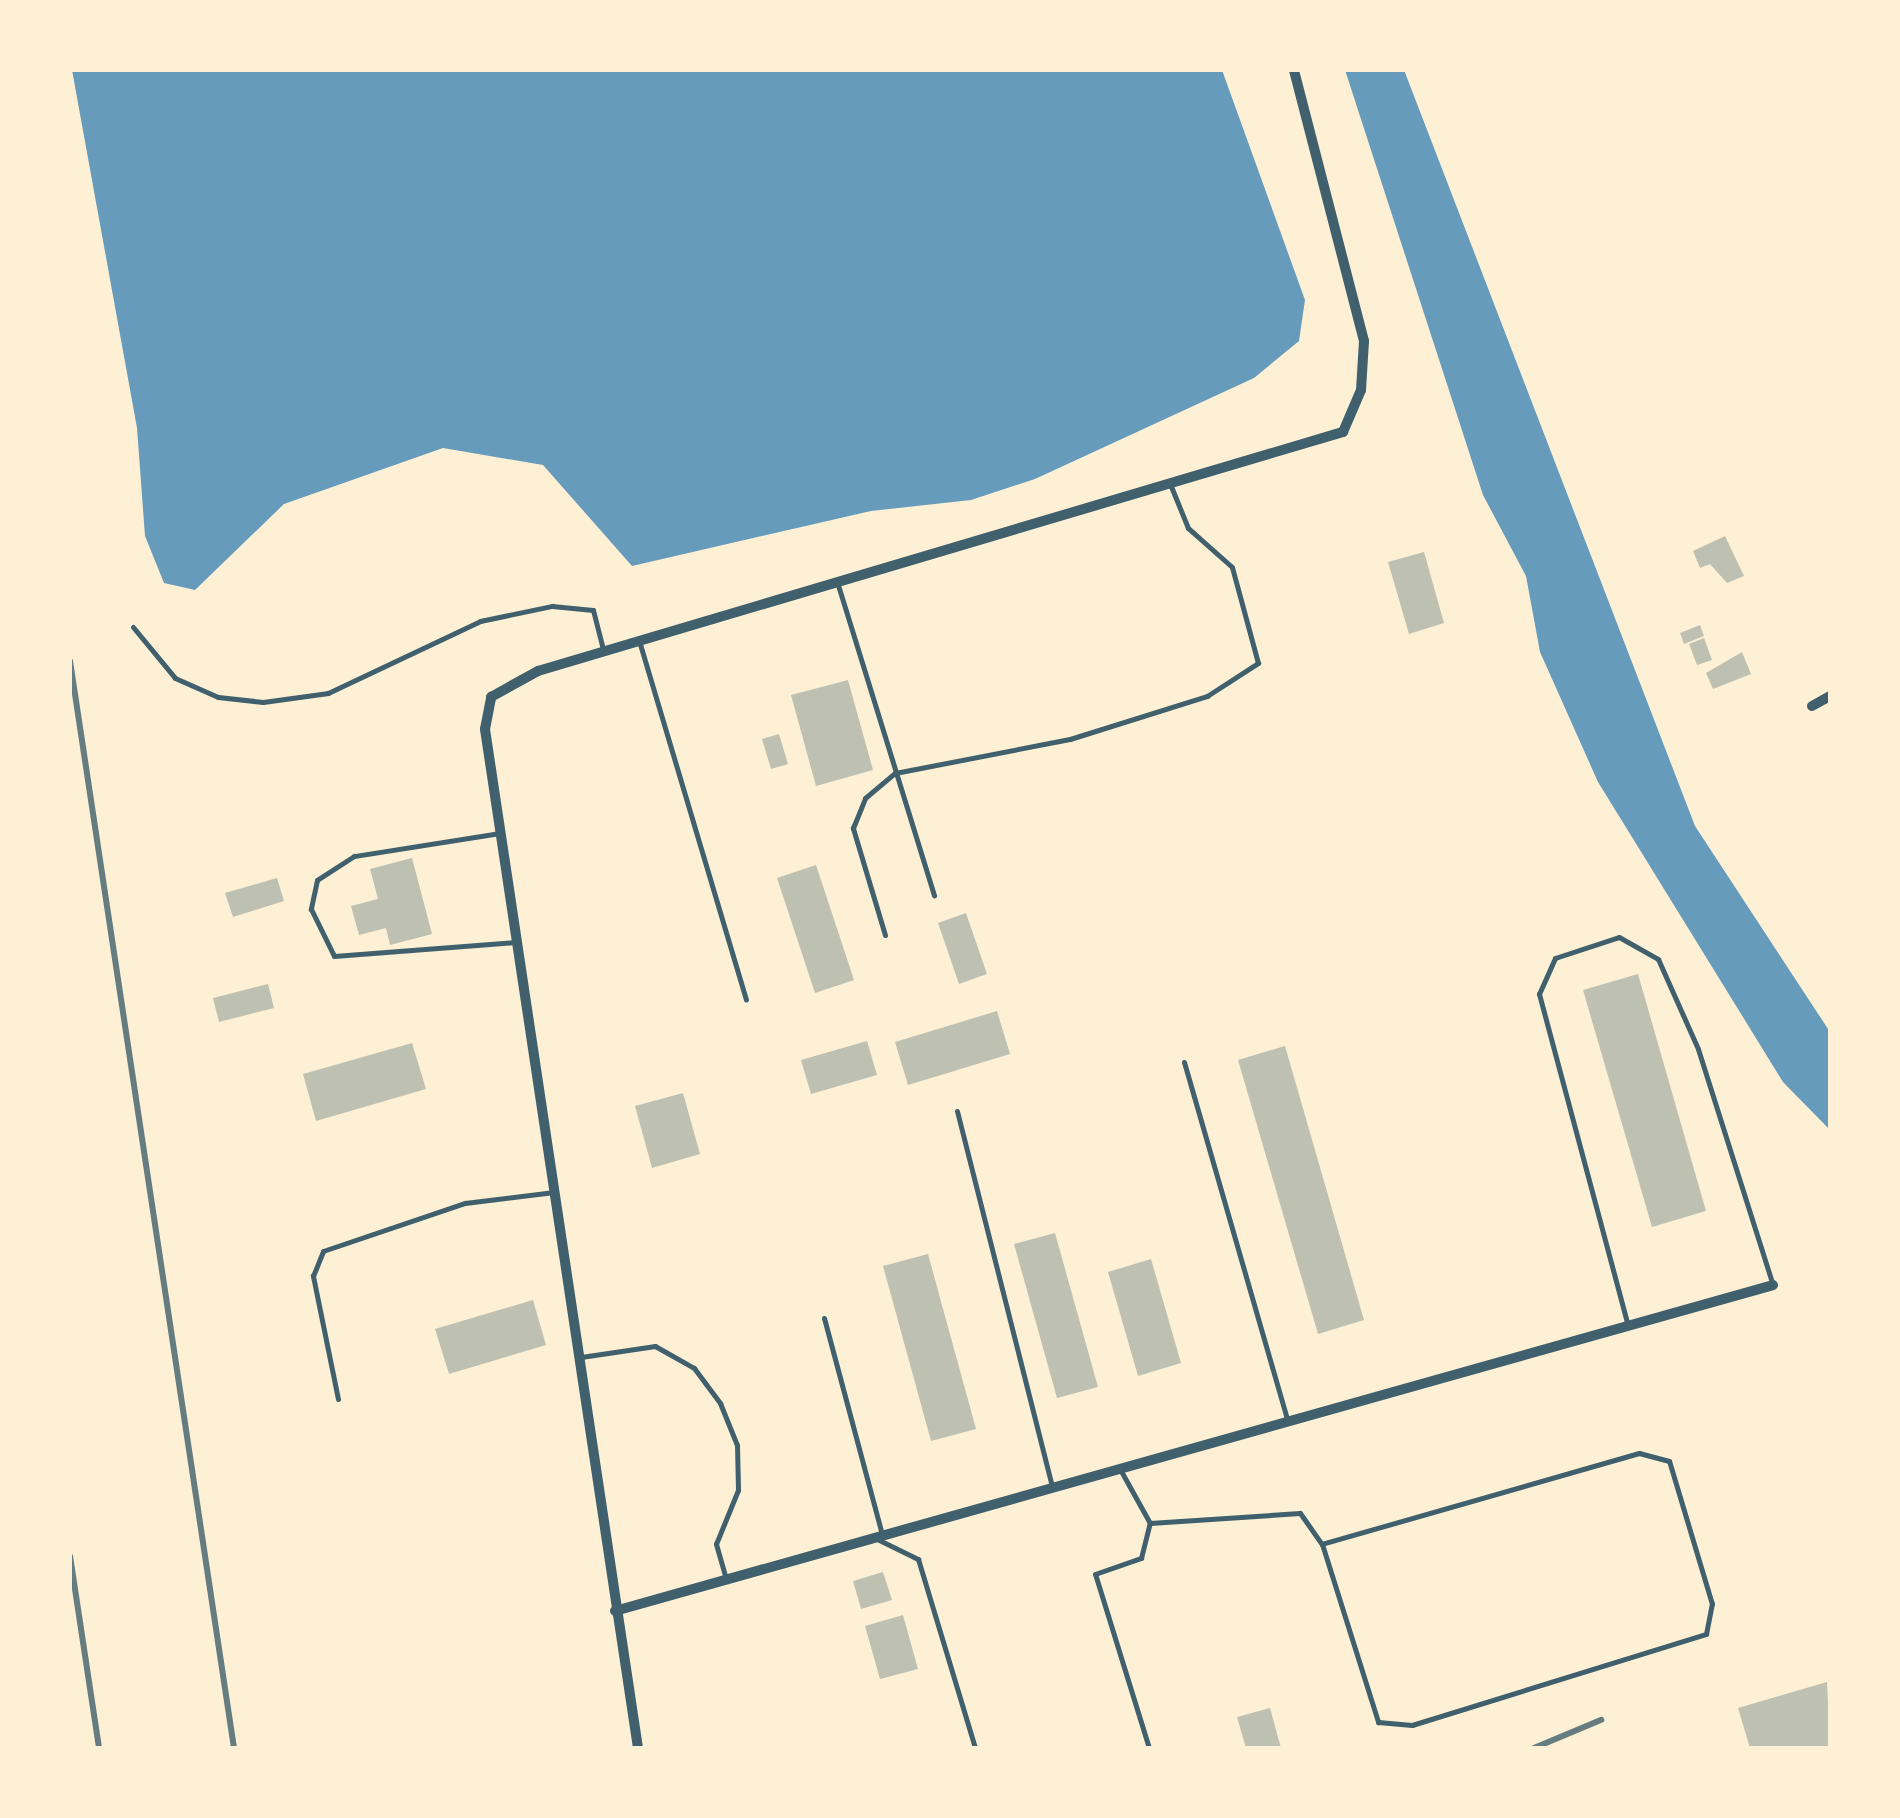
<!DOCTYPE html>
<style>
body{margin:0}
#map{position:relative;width:1900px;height:1818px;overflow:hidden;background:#fdf0d5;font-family:"Space Grotesk",sans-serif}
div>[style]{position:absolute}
.water>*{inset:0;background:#669bbc}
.building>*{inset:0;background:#bec0b2}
.service>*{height:5px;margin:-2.5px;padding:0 2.5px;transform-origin:2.5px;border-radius:2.5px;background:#3f606c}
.minor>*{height:10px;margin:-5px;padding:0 5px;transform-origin:5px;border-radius:5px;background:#3f606c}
.rail>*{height:6px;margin:-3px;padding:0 3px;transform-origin:3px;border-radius:3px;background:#657d81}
span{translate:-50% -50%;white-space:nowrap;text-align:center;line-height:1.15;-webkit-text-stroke:9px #fdf0d5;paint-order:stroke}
.frame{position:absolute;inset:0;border:72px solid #fdf0d5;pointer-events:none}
</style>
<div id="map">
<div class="water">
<div style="clip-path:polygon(72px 70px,1222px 70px,1305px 300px,1299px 341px,1254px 378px,1035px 479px,971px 500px,871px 511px,632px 566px,543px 465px,443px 448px,284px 504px,195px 590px,164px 583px,145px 536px,137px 428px)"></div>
<div style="clip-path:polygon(1345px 70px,1404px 70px,1695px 826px,1830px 1032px,1830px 1130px,1783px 1082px,1598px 782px,1540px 652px,1526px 576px,1483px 495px)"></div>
</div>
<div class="building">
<div style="clip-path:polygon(1725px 536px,1744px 576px,1727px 583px,1710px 564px,1700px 568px,1693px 551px)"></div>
<div style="clip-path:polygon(1424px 552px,1444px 623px,1409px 634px,1388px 562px)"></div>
<div style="clip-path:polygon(1700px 625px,1704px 636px,1684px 644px,1680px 633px)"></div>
<div style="clip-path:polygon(1704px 638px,1712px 660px,1697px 665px,1689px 644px)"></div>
<div style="clip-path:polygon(1742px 652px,1751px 674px,1713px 689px,1706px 673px)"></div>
<div style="clip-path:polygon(848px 680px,873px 770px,816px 786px,791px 695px)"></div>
<div style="clip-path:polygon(779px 734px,788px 764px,771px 769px,762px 739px)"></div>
<div style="clip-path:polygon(412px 858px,432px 934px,390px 945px,386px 928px,359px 935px,351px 906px,378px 899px,370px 869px)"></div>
<div style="clip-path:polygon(816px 865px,854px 980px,815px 993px,777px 878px)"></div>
<div style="clip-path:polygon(277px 878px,284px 901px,233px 917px,225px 893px)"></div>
<div style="clip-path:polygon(966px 913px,987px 974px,959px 984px,938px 923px)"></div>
<div style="clip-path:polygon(1638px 974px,1706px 1211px,1652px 1227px,1583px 990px)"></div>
<div style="clip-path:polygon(268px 984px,274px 1008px,219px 1022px,213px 998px)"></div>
<div style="clip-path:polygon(997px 1011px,1010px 1054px,908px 1085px,895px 1042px)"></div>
<div style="clip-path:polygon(867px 1041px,877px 1075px,811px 1094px,801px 1060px)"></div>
<div style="clip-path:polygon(412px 1043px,426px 1089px,316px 1121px,303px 1074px)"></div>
<div style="clip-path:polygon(1285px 1046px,1364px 1320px,1318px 1334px,1238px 1060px)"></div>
<div style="clip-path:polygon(683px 1093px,700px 1154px,652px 1168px,635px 1106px)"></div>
<div style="clip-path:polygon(1055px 1233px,1098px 1387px,1057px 1398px,1014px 1244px)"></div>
<div style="clip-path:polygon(928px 1254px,976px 1429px,931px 1441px,883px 1266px)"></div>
<div style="clip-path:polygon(1151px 1259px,1181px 1363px,1138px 1376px,1108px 1272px)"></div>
<div style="clip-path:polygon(533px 1300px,546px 1345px,449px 1374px,435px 1329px)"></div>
<div style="clip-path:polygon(883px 1572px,892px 1600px,861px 1609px,853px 1581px)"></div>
<div style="clip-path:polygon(903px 1615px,918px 1669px,880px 1679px,865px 1626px)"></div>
<div style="clip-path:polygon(1827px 1682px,1830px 1748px,1750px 1748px,1738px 1708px)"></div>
<div style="clip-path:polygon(1270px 1708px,1281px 1748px,1246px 1748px,1237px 1717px)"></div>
</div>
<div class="service">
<div style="left:838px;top:585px;width:325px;rotate:72.8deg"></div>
<div style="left:133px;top:627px;width:66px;rotate:50.5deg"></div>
<div style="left:175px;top:678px;width:47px;rotate:23.8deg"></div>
<div style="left:218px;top:697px;width:45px;rotate:6.3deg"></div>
<div style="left:263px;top:702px;width:66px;rotate:-7.9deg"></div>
<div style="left:328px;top:693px;width:168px;rotate:-25.3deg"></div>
<div style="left:480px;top:621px;width:74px;rotate:-11.8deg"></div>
<div style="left:552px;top:606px;width:41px;rotate:5.6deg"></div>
<div style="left:593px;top:610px;width:44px;rotate:75.7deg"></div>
<div style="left:640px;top:644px;width:371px;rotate:73.4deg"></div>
<div style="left:500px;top:833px;width:148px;rotate:171deg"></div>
<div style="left:354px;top:856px;width:44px;rotate:147deg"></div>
<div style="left:317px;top:880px;width:30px;rotate:102deg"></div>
<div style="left:311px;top:909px;width:52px;rotate:63.9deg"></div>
<div style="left:334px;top:956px;width:181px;rotate:-4.4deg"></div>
<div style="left:885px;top:935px;width:112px;rotate:-106.7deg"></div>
<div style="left:853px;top:828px;width:32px;rotate:-68deg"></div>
<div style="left:865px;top:798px;width:39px;rotate:-40deg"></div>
<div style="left:895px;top:773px;width:178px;rotate:-11deg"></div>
<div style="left:1070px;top:739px;width:144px;rotate:-17.4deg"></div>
<div style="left:1207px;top:696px;width:61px;rotate:-32.9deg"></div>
<div style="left:1258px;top:663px;width:99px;rotate:-105.2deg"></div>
<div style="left:1232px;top:567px;width:59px;rotate:-138.4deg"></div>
<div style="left:1188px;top:528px;width:48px;rotate:-112.2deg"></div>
<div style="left:1184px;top:1062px;width:372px;rotate:73.9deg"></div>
<div style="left:957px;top:1111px;width:387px;rotate:75.8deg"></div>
<div style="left:824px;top:1318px;width:225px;rotate:75deg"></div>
<div style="left:1628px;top:1326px;width:344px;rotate:-105deg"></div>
<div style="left:1539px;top:994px;width:39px;rotate:-66deg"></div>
<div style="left:1555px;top:958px;width:67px;rotate:-18.2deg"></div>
<div style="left:1619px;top:937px;width:45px;rotate:29.4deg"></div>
<div style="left:1658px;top:959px;width:98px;rotate:66deg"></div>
<div style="left:1698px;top:1049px;width:248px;rotate:72.4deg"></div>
<div style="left:581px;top:1357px;width:75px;rotate:-8.5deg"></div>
<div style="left:655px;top:1346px;width:45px;rotate:29.4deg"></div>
<div style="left:694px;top:1368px;width:44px;rotate:53.4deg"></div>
<div style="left:720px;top:1403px;width:45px;rotate:68deg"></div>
<div style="left:737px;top:1445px;width:45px;rotate:88.7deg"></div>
<div style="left:738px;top:1490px;width:58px;rotate:112.2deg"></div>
<div style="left:716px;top:1544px;width:36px;rotate:74deg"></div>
<div style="left:338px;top:1399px;width:126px;rotate:-101.5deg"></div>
<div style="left:313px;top:1276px;width:27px;rotate:-68deg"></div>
<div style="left:323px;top:1251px;width:150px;rotate:-18.7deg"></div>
<div style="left:465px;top:1203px;width:90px;rotate:-7deg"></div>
<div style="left:1121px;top:1471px;width:60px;rotate:60.9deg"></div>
<div style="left:1150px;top:1523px;width:150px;rotate:-3.8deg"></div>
<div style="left:1300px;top:1513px;width:38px;rotate:55deg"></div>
<div style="left:1322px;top:1544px;width:187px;rotate:72.5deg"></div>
<div style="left:1378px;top:1722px;width:34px;rotate:5deg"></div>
<div style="left:1412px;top:1725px;width:308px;rotate:-17.2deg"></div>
<div style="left:1706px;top:1634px;width:31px;rotate:-79deg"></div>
<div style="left:1712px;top:1604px;width:149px;rotate:-106.7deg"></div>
<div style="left:1669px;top:1461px;width:31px;rotate:-165deg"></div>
<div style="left:1639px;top:1453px;width:330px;rotate:164deg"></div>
<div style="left:877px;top:1539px;width:46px;rotate:26deg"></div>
<div style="left:918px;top:1559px;width:197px;rotate:73.2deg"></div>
<div style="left:1149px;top:1748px;width:182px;rotate:-107.2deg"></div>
<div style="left:1095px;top:1574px;width:49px;rotate:-19.2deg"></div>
<div style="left:1141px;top:1558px;width:36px;rotate:-76deg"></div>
</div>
<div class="minor">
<div style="left:1812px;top:706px;width:21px;rotate:-29deg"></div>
<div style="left:615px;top:1611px;width:1203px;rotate:-15.72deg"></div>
<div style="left:638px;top:1748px;width:1030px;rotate:-98.54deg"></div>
<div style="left:485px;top:729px;width:33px;rotate:-79deg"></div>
<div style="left:491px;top:697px;width:54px;rotate:-29deg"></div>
<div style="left:538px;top:671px;width:840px;rotate:-16.54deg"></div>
<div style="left:1343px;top:432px;width:46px;rotate:-66.8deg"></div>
<div style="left:1361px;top:390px;width:49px;rotate:-86.5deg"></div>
<div style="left:1364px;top:341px;width:280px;rotate:-104.5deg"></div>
</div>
<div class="rail">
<div style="left:70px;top:661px;width:1099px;rotate:81.42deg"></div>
<div style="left:70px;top:1556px;width:194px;rotate:81.4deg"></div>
<div style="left:1534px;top:1748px;width:73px;rotate:-22.7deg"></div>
</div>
<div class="frame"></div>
</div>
